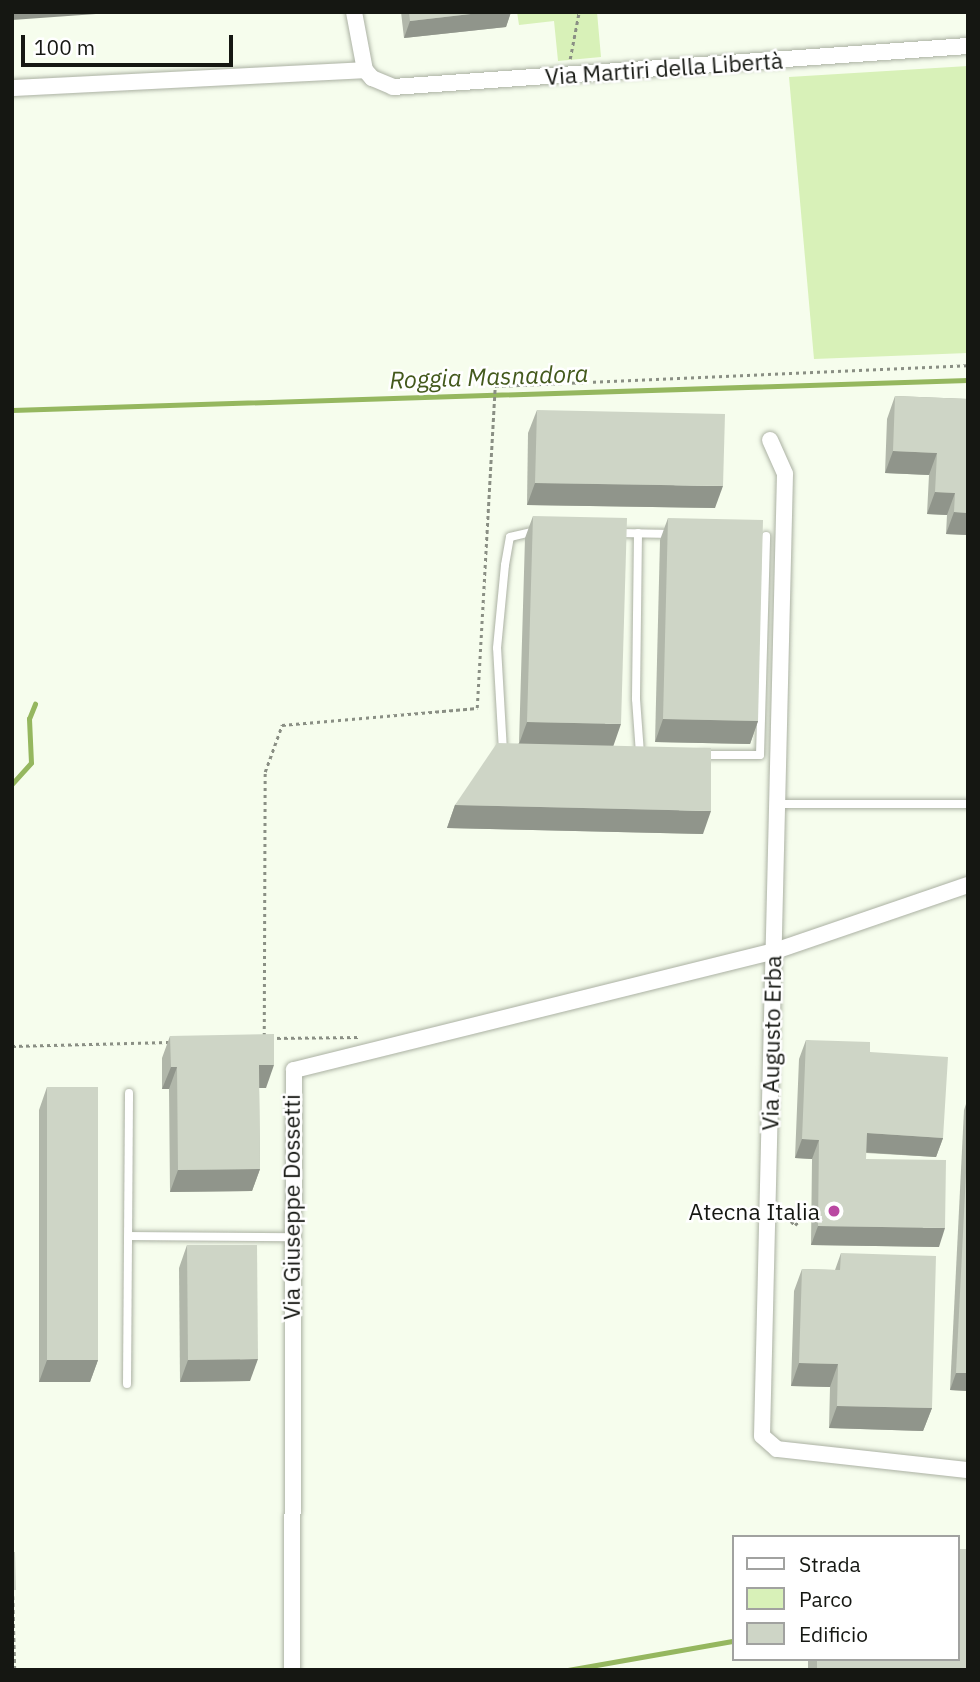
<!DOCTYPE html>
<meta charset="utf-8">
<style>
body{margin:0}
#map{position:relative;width:980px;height:1682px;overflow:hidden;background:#f6fded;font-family:"IBM Plex Sans",sans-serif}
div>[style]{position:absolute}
.green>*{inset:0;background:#d8f1b8}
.stream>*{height:4.5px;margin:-2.25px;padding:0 2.25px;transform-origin:2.25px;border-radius:2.25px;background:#95b75f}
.path>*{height:2.5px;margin-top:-1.25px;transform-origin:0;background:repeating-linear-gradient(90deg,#8a8f84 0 3.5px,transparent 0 7px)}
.roads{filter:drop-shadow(0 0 2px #abb1a3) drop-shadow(0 0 2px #abb1a3)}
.lane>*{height:8px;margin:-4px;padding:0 4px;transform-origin:4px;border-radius:4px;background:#fff}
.street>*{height:16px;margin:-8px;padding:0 8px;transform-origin:8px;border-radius:8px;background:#fff}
.wall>*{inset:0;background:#b1b7aa}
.shaded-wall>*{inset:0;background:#90958b}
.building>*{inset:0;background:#ced5c6}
.dots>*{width:19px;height:19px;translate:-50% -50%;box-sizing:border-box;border:4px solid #fff;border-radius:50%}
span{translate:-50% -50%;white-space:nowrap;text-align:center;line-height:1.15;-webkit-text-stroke:5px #fff;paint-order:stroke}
.street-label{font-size:23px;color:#151712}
.poi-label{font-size:23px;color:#151712}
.right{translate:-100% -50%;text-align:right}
.water-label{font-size:24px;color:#43591c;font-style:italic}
.frame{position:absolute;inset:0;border:14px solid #151712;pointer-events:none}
.legend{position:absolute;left:732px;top:1535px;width:228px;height:126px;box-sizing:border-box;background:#fff;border:2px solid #a1a2a0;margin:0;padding:9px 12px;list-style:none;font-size:21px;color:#151712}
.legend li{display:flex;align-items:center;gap:14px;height:35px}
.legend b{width:35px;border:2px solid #a1a2a0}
.scale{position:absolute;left:21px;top:35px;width:212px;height:32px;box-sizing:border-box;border:4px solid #151712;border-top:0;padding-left:9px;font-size:21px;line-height:24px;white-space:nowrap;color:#151712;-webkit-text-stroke:5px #fff;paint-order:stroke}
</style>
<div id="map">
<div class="green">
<div style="clip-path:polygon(517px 12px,597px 12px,601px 57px,558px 61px,554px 21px,519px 25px)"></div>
<div style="clip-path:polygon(968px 66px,968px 353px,814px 359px,789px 77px)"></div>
</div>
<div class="stream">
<div style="left:12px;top:410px;width:956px;rotate:-1.8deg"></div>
<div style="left:12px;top:784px;width:28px;rotate:-48deg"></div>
<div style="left:31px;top:763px;width:44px;rotate:-92.6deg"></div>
<div style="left:29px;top:719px;width:16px;rotate:-68deg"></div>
<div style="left:568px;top:1670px;width:168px;rotate:-10deg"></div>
</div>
<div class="path">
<div style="left:570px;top:59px;width:48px;rotate:-79.2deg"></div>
<div style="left:264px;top:1036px;width:264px;rotate:-89.8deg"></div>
<div style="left:265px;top:772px;width:50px;rotate:-70.1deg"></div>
<div style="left:282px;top:725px;width:196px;rotate:-5deg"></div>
<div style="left:477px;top:708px;width:323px;rotate:-86.8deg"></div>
<div style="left:495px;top:386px;width:473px;rotate:-2.5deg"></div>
<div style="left:270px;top:1038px;width:91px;rotate:-0.6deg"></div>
<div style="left:12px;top:1046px;width:157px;rotate:-1.5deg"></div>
<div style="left:786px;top:1216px;width:13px;rotate:45deg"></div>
<div style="left:795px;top:1225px;width:25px;rotate:-47deg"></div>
<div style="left:13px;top:1596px;width:74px;rotate:88.5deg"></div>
<div style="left:452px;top:1670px;width:52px"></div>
</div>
<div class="roads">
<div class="lane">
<div style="left:619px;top:533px;width:53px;rotate:1.1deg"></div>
<div style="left:638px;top:533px;width:166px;rotate:90.7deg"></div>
<div style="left:636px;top:699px;width:54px;rotate:85.8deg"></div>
<div style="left:503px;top:751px;width:103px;rotate:-93.3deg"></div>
<div style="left:497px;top:648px;width:83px;rotate:-84.5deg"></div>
<div style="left:505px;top:565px;width:28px;rotate:-80deg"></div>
<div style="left:510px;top:537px;width:27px;rotate:-13deg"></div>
<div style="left:702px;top:755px;width:58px"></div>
<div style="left:760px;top:755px;width:219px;rotate:-88.4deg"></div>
<div style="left:776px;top:804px;width:192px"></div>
<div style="left:128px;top:1236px;width:163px;rotate:0.4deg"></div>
<div style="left:127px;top:1384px;width:291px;rotate:-89.6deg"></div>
</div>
<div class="street">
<div style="left:354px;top:12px;width:59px;rotate:79.3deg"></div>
<div style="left:365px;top:70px;width:11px;rotate:49deg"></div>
<div style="left:372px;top:78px;width:23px;rotate:23deg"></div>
<div style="left:393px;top:87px;width:576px;rotate:-4.08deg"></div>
<div style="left:12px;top:88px;width:353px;rotate:-2.9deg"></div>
<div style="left:770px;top:440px;width:37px;rotate:66deg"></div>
<div style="left:785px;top:474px;width:962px;rotate:91.37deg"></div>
<div style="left:762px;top:1436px;width:20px;rotate:41deg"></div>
<div style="left:777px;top:1449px;width:192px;rotate:6.3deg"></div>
<div style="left:292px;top:1670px;width:600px;rotate:-89.81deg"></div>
<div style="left:294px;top:1070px;width:492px;rotate:-13.9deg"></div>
<div style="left:772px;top:952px;width:207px;rotate:-18.9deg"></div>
</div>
</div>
<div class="wall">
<div style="clip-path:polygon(401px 12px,511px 12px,506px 27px,404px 38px)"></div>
<div style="clip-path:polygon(895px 396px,968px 399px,968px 535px,946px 534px,947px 515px,927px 514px,929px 475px,885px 473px,887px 419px)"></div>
<div style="clip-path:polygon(537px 410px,715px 508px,527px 505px,528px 433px)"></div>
<div style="clip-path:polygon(533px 516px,613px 746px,703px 834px,447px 828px,455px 805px,519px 743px,525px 538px)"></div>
<div style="clip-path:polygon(668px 518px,758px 721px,750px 744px,655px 742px,660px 540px)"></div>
<div style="clip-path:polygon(170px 1036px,266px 1088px,259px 1088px,260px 1169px,252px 1191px,170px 1192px,169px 1089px,162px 1089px,162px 1058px)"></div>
<div style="clip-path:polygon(806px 1040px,870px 1052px,943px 1138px,936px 1157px,866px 1153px,866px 1159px,939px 1247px,811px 1245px,812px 1159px,795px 1158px,799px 1059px)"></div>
<div style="clip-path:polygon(47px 1087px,98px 1360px,90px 1382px,39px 1382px,39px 1110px)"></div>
<div style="clip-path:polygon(968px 1098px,968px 1391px,950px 1390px,964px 1110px)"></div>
<div style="clip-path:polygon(187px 1245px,250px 1381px,180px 1382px,179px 1268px)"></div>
<div style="clip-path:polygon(841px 1253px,932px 1408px,923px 1431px,829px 1428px,830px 1387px,791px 1386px,794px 1291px,802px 1269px,835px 1270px)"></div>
<div style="clip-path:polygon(808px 1659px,957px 1659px,968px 1670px,808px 1670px)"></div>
</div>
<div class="shaded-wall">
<div style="clip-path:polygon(12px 12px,124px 12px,12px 20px)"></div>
<div style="clip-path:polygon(488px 12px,511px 12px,506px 27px,404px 38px,410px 21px)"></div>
<div style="clip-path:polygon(893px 451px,937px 453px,929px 475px,885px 473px)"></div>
<div style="clip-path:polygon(535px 483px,723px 486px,715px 508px,527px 505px)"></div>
<div style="clip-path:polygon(935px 492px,955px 493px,947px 515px,927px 514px)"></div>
<div style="clip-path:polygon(954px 512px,968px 513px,968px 535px,946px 534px)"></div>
<div style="clip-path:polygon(663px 719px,758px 721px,750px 744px,655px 742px)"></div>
<div style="clip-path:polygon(527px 722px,621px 724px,613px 747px,519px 744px)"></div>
<div style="clip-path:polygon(455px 805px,711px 811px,703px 834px,447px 828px)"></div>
<div style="clip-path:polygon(259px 1065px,274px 1065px,266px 1088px,251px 1088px)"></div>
<div style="clip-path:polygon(171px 1067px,177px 1067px,169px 1089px,162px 1089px)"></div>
<div style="clip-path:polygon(867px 1133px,943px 1138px,936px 1157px,860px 1152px)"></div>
<div style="clip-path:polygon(802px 1139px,819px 1140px,812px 1159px,795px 1158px)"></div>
<div style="clip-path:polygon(260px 1169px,252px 1191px,170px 1192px,178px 1170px)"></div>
<div style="clip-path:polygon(818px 1226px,945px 1228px,939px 1247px,811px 1245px)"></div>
<div style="clip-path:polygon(258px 1359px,250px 1381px,180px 1382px,188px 1360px)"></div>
<div style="clip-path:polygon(47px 1360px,98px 1360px,90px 1382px,39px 1382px)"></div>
<div style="clip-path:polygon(799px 1363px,838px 1364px,830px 1387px,791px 1386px)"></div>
<div style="clip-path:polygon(956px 1373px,968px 1373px,968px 1391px,950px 1390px)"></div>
<div style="clip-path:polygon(837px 1406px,932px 1408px,923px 1431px,829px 1428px)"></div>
</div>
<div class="building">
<div style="clip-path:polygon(409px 12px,488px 12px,410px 21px)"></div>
<div style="clip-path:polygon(895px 396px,968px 399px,968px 513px,954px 512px,955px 493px,935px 492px,937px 453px,893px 451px)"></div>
<div style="clip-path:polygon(537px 410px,725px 414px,723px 486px,535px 483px)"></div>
<div style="clip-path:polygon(533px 516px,627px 518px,621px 724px,527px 722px)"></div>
<div style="clip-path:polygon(668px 518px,763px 520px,758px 721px,663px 719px)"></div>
<div style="clip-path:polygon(497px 743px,711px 748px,711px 811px,455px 805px)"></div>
<div style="clip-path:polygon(274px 1034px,274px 1065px,259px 1065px,260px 1169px,178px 1170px,177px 1067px,171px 1067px,170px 1036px)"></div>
<div style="clip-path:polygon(806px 1040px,870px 1042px,870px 1052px,948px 1057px,943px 1138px,867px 1133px,866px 1159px,946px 1160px,945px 1228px,818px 1226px,819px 1140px,802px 1139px)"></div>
<div style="clip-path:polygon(47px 1087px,98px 1087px,98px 1360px,47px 1360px)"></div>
<div style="clip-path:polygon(968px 1133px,968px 1373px,956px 1373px)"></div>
<div style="clip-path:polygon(187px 1245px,257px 1245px,258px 1359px,188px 1360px)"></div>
<div style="clip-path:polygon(841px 1253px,936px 1256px,932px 1408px,837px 1406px,838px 1364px,799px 1363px,802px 1269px,840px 1270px)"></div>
<div style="clip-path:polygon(957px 1549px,968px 1549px,968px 1670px,817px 1670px,817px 1659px,957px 1659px)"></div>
<div style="clip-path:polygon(12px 1552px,15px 1552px,16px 1590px,12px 1590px)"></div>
</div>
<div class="dots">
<div style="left:834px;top:1211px;background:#ba48a2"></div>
</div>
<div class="street-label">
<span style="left:664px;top:68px;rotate:-4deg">Via Martiri della Libertà</span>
<span style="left:771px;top:1043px;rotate:-89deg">Via Augusto Erba</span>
<span style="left:291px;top:1207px;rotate:-90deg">Via Giuseppe Dossetti</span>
</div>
<div class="poi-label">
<span class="right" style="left:820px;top:1211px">Atecna Italia</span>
</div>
<div class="water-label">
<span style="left:489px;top:377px;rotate:-2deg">Roggia Masnadora</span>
</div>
<div class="frame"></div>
<ul class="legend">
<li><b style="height:9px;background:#fff"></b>Strada</li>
<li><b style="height:19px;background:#d8f1b8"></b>Parco</li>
<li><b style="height:19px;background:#ced5c6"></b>Edificio</li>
</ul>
<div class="scale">100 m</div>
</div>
